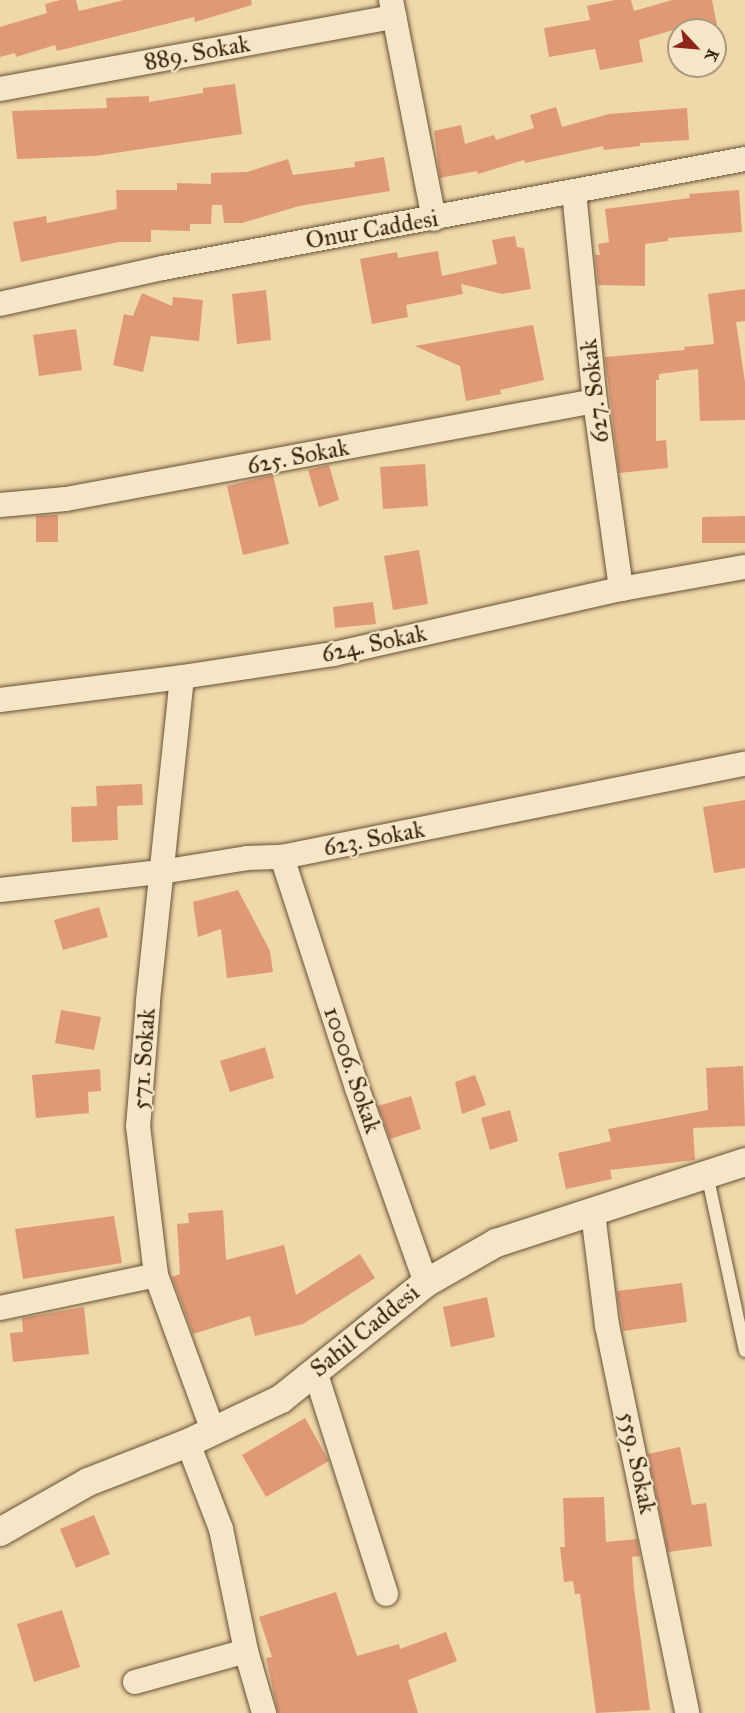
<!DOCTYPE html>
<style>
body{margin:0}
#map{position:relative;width:745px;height:1713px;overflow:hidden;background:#efd8a9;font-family:"IM FELL Great Primer",serif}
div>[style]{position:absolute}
.building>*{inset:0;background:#e09977}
.roads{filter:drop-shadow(0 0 2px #665236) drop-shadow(0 0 2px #665236)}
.service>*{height:12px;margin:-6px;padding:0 6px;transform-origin:6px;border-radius:6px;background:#f5e6c7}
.minor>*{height:24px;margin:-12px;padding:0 12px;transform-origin:12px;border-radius:12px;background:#f5e6c7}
.tertiary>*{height:28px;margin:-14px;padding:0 14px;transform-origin:14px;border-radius:14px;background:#f5e6c7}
span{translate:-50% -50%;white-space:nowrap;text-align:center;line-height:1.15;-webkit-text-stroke:4.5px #f5e6c7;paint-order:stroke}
.street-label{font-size:24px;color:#382510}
.north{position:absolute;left:667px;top:18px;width:60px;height:60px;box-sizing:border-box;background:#f5e6c7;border:2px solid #a9997e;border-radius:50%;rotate:116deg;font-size:16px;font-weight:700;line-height:24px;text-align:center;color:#382510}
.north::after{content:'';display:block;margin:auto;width:21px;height:27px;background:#8f2418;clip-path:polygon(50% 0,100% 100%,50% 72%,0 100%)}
</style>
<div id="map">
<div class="building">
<div style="clip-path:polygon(60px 0,76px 0,79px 11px,124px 0,251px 0,252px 5px,195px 22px,194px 17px,57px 51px,55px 45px,16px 57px,15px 53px,0 57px,0 27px,47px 13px,45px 4px)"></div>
<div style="clip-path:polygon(615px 0,631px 0,634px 11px,672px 0,712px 0,717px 25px,690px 30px,687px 26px,639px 40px,643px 62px,600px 70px,595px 49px,549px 57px,544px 28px,590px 20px,587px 6px)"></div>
<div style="clip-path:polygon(235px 84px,242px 134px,95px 156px,17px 159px,12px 111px,107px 108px,106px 98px,149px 96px,149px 102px,203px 93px,203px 88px)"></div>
<div style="clip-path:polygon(556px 107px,562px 127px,609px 114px,687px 108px,689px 140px,640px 143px,640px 146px,604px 150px,603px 146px,525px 163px,524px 160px,478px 174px,477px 171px,440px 178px,434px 131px,461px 125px,465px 144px,494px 135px,496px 140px,534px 128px,530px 115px)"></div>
<div style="clip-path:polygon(384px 157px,390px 191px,299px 206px,242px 223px,224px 223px,222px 205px,212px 205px,211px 224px,190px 224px,190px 231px,151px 230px,151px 242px,119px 242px,21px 262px,13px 222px,46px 216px,47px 223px,117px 209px,116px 190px,177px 190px,177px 183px,211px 184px,211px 173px,247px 172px,288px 159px,293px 175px,355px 167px,354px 162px)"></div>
<div style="clip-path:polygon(739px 190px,742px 232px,668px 238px,668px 241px,645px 244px,645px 286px,598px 285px,595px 255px,600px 255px,598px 244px,609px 242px,605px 209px,690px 198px,689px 194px)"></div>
<div style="clip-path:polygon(515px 236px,517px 247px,524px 248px,531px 289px,502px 294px,461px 284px,463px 294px,406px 305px,408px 317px,372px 324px,360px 259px,397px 252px,398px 258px,438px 251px,442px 276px,497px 264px,492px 240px)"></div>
<div style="clip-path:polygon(745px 289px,745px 321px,736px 322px,745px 382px,745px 420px,700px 421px,698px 369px,659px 374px,659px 380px,656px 380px,656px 441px,666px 440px,668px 468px,619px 473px,605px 357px,685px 350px,684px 347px,714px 344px,708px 294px)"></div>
<div style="clip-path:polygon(266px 290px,271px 340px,237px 344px,232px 294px)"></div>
<div style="clip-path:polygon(142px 293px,172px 306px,173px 297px,203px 300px,199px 341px,151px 336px,143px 372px,113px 365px,124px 314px,133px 316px)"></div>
<div style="clip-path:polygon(533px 325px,544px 380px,500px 390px,501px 394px,466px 401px,460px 366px,415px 346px)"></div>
<div style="clip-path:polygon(76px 329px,82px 370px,39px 376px,33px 335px)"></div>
<div style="clip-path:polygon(425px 464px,428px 506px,383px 509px,380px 467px)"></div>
<div style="clip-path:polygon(329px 465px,339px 500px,319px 507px,308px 470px)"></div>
<div style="clip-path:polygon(273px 475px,289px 544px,243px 555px,227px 486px)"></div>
<div style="clip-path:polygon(58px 515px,58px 542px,36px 542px,36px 516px)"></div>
<div style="clip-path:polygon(745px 516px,745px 543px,702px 543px,702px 517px)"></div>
<div style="clip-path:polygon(419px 550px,428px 604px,393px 610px,384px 556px)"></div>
<div style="clip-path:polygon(373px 602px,376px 624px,335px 628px,333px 607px)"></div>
<div style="clip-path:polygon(142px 784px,143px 805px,117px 806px,118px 840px,72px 842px,71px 807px,97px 806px,96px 786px)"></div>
<div style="clip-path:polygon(745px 800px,745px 868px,714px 873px,703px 807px)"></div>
<div style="clip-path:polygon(238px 890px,270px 951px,273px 972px,227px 978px,221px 929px,198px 937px,193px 902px)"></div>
<div style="clip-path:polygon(99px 907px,108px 937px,63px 950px,54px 920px)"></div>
<div style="clip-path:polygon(61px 1010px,101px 1017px,94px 1050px,55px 1043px)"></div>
<div style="clip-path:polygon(265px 1047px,274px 1078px,230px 1092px,220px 1061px)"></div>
<div style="clip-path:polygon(743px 1066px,745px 1126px,693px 1128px,695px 1160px,610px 1170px,612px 1179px,566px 1189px,558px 1153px,611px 1141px,608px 1129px,708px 1110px,706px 1068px)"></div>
<div style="clip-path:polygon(100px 1069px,101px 1091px,88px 1092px,89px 1113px,36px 1118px,32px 1075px)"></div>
<div style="clip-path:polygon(475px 1075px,486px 1105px,462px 1114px,455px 1082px)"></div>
<div style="clip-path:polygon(411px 1096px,421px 1129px,390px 1139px,378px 1106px)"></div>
<div style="clip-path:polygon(510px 1110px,518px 1141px,490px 1150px,481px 1118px)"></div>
<div style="clip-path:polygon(223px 1210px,226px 1260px,284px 1245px,296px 1295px,360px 1254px,375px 1278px,303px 1324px,255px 1336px,250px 1316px,193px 1334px,172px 1277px,180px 1274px,177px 1224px,189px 1223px,188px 1213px)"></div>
<div style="clip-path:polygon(114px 1216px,122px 1263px,23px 1279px,15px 1229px)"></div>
<div style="clip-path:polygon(682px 1283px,687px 1322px,623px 1331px,617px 1291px)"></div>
<div style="clip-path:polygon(487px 1297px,495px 1337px,451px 1347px,443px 1307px)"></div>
<div style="clip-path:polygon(84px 1307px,89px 1354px,13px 1362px,10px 1333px,23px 1332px,22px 1318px)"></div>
<div style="clip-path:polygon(305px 1418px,329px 1461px,266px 1497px,242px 1455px)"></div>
<div style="clip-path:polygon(680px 1447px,692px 1505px,706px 1503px,712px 1546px,668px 1552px,648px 1454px)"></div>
<div style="clip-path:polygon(604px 1497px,606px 1542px,637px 1539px,640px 1556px,632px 1557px,634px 1588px,650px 1710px,596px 1713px,580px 1594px,575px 1594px,573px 1581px,564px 1582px,560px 1547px,565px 1547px,563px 1498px)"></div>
<div style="clip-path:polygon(94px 1515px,110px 1554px,76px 1568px,60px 1529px)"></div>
<div style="clip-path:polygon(336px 1592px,357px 1656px,399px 1644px,400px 1649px,446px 1632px,457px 1661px,408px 1680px,418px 1713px,278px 1713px,266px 1658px,272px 1657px,259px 1617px)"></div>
<div style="clip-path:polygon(62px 1610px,80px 1667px,34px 1682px,17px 1624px)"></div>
</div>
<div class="roads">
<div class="service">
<div style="left:707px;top:1174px;width:181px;rotate:77.9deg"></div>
</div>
<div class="minor">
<div style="left:391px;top:0;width:223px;rotate:78.9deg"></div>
<div style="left:0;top:89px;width:401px;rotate:-10.4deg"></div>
<div style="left:574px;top:192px;width:210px;rotate:84.3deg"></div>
<div style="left:595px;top:401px;width:190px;rotate:82.1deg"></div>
<div style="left:0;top:304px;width:167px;rotate:-12.5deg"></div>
<div style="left:163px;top:268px;width:592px;rotate:-10.61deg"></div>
<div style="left:0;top:505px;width:66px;rotate:-5.2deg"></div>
<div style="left:66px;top:499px;width:538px;rotate:-10.5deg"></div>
<div style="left:182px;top:677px;width:328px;rotate:96deg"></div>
<div style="left:148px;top:1003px;width:123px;rotate:94.6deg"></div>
<div style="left:138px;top:1126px;width:150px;rotate:83.1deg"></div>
<div style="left:156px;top:1275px;width:166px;rotate:69.9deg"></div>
<div style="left:0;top:700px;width:183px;rotate:-7.2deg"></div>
<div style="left:182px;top:677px;width:154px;rotate:-8.6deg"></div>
<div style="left:334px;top:654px;width:294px;rotate:-12.8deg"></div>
<div style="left:621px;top:589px;width:126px;rotate:-10.1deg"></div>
<div style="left:282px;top:857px;width:243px;rotate:72deg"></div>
<div style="left:357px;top:1088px;width:207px;rotate:70.5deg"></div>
<div style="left:0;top:890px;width:162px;rotate:-6.4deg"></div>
<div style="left:161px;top:872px;width:87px;rotate:-9.2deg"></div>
<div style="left:247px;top:858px;width:35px;rotate:-2deg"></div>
<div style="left:282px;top:857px;width:472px;rotate:-11.4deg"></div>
<div style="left:593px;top:1213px;width:113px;rotate:82.9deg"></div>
<div style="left:607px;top:1325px;width:396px;rotate:78.3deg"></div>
<div style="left:0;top:1308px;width:159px;rotate:-11.9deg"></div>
<div style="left:315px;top:1371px;width:234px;rotate:72.3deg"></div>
<div style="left:188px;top:1443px;width:92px;rotate:69deg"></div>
<div style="left:221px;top:1529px;width:125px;rotate:78.4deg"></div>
<div style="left:246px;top:1651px;width:65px;rotate:73.8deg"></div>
<div style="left:135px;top:1682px;width:115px;rotate:-15.6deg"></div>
</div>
<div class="tertiary">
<div style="left:0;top:1532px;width:101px;rotate:-29.6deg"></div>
<div style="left:88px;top:1482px;width:107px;rotate:-21.3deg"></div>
<div style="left:188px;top:1443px;width:103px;rotate:-25.3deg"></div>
<div style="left:281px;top:1399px;width:186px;rotate:-38.7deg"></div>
<div style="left:426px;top:1283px;width:81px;rotate:-29.7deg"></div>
<div style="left:496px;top:1243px;width:262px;rotate:-18deg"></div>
</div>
</div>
<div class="street-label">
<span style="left:197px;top:53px;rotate:-10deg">889. Sokak</span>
<span style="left:372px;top:230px;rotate:-10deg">Onur Caddesi</span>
<span style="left:595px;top:391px;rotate:-97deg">627. Sokak</span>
<span style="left:298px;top:457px;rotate:-11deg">625. Sokak</span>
<span style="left:374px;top:644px;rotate:-12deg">624. Sokak</span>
<span style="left:374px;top:839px;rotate:-11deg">623. Sokak</span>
<span style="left:144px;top:1059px;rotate:-86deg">571. Sokak</span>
<span style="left:352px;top:1070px;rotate:71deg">10006. Sokak</span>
<span style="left:365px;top:1331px;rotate:-39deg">Sahil Caddesi</span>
<span style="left:637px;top:1463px;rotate:78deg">559. Sokak</span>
</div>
<div class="north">K</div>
</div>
